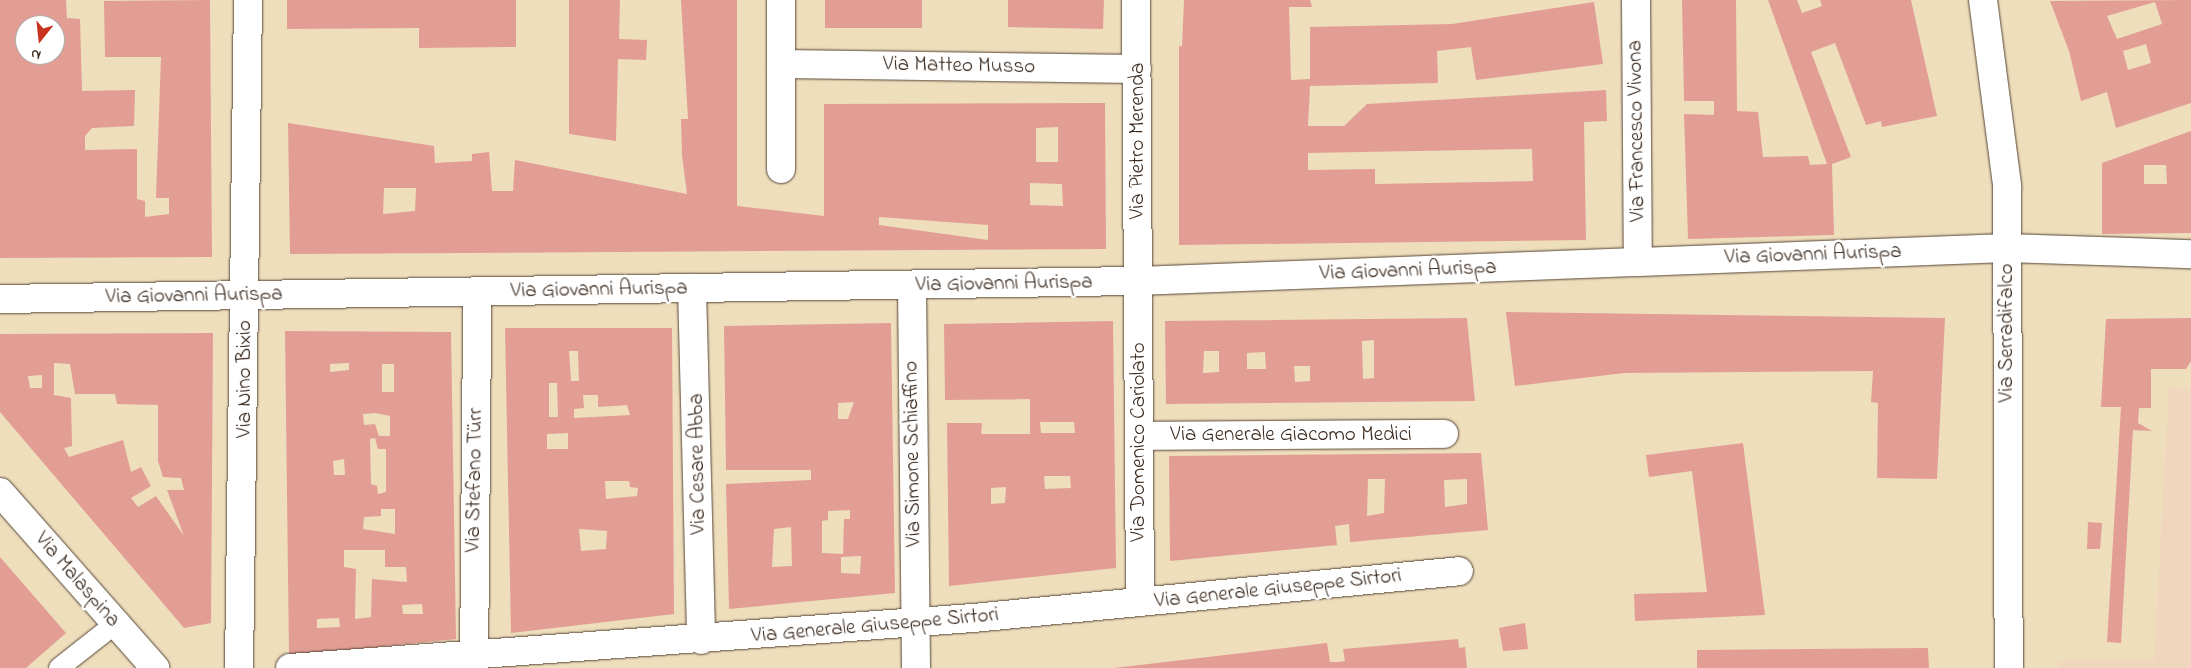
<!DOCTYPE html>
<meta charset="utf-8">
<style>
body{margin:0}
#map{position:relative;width:2191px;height:668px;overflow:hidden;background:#eedebc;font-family:"Indie Flower",sans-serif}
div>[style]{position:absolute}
.built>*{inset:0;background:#f0d6bc}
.building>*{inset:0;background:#e29e94}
.roads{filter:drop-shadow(0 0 1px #564536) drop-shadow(0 0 1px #564536)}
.service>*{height:20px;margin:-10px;padding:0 10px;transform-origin:10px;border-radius:10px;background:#fff}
.minor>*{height:28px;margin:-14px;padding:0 14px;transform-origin:14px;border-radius:14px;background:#fff}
span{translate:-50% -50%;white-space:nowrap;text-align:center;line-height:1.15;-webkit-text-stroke:5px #fff;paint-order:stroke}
.street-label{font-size:21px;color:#3b2a1e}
.north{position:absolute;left:15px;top:15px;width:50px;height:50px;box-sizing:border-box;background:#fff;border:1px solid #b1aaa5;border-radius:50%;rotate:196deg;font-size:14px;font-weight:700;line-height:20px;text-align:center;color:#3b2a1e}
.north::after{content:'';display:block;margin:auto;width:18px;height:22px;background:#c8321e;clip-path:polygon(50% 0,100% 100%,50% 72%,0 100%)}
</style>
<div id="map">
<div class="built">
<div style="clip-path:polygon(2169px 388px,2191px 391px,2191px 668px,2058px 668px,2058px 661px,2154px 660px)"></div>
</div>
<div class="building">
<div style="clip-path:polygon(evenodd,0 0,66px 0,67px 18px,80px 19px,82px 91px,135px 90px,134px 126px,92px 128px,85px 136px,85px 150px,137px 149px,137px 199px,145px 201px,145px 217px,169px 214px,169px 198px,156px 198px,161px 57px,105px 57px,104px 1px,210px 0,212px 257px,0 258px,0 0,25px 25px,55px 25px,55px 55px,25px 55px,25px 25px)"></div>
<div style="clip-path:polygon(287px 0,516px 0,516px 47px,419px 48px,419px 28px,287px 29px)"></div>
<div style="clip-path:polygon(569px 0,620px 0,619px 39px,647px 40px,646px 60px,618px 59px,616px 141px,569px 134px)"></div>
<div style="clip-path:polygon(evenodd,681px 0,737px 0,737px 206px,824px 216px,824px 104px,1105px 103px,1106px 249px,290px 254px,288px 123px,434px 146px,435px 163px,472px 161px,472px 154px,489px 152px,492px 191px,513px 191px,515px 160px,687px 194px,682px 155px,681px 119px,688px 119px,681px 0,1058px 127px,1058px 162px,1036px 162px,1036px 128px,1058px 127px,681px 0,1030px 183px,1062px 184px,1063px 206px,1030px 205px,1030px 183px,681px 0,384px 188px,416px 188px,415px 211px,383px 214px,384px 188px,681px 0,879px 217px,988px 225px,988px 240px,879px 225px,879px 217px)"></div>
<div style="clip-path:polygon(825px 0,922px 0,922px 28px,825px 28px)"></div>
<div style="clip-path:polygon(1008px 0,1104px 0,1103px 29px,1008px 27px)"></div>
<div style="clip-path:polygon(evenodd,1184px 0,1310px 0,1312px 7px,1289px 7px,1291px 80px,1310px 79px,1310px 27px,1452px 24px,1594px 2px,1603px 64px,1476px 80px,1471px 47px,1437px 51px,1438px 83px,1310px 86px,1308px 126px,1344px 126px,1367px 104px,1606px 90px,1607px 121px,1584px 122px,1586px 240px,1179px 245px,1179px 46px,1182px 46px,1184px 0,1532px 149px,1533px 181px,1375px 184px,1375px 169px,1308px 170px,1308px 153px,1532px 149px)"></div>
<div style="clip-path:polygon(1682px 0,1736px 0,1737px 111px,1758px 112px,1763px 157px,1808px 156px,1810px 165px,1827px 164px,1768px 0,1797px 0,1802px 13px,1822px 6px,1820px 0,1911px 0,1937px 116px,1882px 127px,1881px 121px,1866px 125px,1835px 43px,1811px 52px,1851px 157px,1832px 164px,1834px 235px,1688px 239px,1684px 114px,1714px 115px,1714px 101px,1684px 101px)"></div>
<div style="clip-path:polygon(evenodd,2191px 0,2191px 103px,2116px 128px,2107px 92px,2081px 101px,2069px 51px,2050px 1px,2191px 0,2155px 2px,2162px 24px,2117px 39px,2107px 16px,2155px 2px,2191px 0,2146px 44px,2151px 63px,2128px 70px,2123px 51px,2146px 44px)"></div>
<div style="clip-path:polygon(evenodd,2191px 131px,2191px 233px,2102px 234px,2102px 163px,2191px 131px,2144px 165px,2166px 165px,2167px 184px,2144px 184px,2144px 165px)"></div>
<div style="clip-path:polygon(1506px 312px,1945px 318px,1937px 479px,1877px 478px,1878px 403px,1871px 402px,1873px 371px,1624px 373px,1515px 386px)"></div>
<div style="clip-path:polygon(evenodd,1467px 318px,1475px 401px,1166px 404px,1165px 321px,1467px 318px,1374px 340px,1374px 378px,1363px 379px,1362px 341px,1374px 340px,1467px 318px,1204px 351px,1219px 351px,1219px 372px,1203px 373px,1204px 351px,1467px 318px,1265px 352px,1266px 369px,1247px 369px,1247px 353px,1265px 352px,1467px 318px,1294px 366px,1310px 366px,1310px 381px,1295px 382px,1294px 366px)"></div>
<div style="clip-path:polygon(2191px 318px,2191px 361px,2186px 369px,2151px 369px,2151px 408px,2139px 408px,2138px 423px,2152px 431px,2133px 430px,2121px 643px,2107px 642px,2121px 407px,2101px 407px,2106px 319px)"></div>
<div style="clip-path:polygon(evenodd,1113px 321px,1116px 568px,949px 586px,947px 423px,982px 423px,981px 434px,1030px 434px,1030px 399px,945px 400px,944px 324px,1113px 321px,1040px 422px,1074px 422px,1075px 433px,1041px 433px,1040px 422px,1113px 321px,1044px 476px,1070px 476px,1071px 488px,1045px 489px,1044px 476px,1113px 321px,1006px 487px,1005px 503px,991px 504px,991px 488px,1006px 487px)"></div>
<div style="clip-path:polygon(evenodd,891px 323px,895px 593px,729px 609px,726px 484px,811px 480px,811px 470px,726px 470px,724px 326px,891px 323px,854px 402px,848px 419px,838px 419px,838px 403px,854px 402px,891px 323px,850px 510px,850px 519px,844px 519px,843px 554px,822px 553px,822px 521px,828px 520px,828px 511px,850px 510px,891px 323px,791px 527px,792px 566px,772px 567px,774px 529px,791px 527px,891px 323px,861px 556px,860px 574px,841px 573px,841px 557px,861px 556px)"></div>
<div style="clip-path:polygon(evenodd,505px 328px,672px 328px,674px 614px,511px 633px,505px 328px,569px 351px,578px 351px,579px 381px,571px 381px,569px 351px,505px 328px,549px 383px,557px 383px,558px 417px,549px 417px,549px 383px,505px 328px,583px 395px,598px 395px,598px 407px,627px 405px,630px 415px,574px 418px,574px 409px,584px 408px,583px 395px,505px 328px,568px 433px,568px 449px,547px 449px,547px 434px,568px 433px,505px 328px,605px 481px,629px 481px,630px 487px,638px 488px,637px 496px,606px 499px,605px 481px,505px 328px,579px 529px,607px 531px,606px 549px,581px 551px,579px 529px)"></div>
<div style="clip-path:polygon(evenodd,285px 331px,451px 332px,456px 639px,289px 656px,285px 331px,349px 363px,349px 370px,330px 372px,330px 364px,349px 363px,285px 331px,382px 364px,394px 364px,394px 392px,382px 392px,382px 364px,285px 331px,375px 413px,390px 416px,390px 436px,379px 436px,375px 424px,364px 425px,363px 414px,375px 413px,285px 331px,375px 438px,378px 449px,386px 449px,386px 492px,378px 494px,377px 486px,371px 484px,370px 439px,375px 438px,285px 331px,344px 459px,345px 475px,334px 475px,333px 461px,344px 459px,285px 331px,381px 509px,395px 509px,395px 534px,363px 529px,364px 517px,381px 516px,381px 509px,285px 331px,344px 550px,385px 550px,385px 567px,406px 567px,407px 582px,372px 579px,371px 617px,355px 619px,356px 569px,344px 567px,344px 550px,285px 331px,422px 604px,423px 614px,403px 614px,402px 605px,422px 604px,285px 331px,339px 618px,340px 627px,317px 628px,317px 619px,339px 618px)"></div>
<div style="clip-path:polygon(evenodd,213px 333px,211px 623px,184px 628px,0 412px,0 334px,213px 333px,54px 363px,70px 364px,75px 394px,115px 394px,117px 404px,158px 405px,158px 461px,163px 477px,181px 478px,184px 490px,167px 490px,184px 536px,156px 496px,138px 507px,131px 498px,151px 486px,141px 467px,131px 472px,123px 440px,69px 457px,64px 448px,72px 446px,71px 398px,54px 395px,54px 363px,213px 333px,42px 375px,42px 388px,30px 388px,28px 376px,42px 375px)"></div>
<div style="clip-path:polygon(1743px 443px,1765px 615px,1635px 621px,1634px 594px,1707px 592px,1692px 471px,1649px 477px,1646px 455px)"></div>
<div style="clip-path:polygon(evenodd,1481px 453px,1488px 530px,1350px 542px,1349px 524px,1335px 526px,1337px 545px,1170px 561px,1169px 456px,1481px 453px,1368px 479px,1385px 479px,1384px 513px,1367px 516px,1368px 479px,1481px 453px,1467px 479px,1467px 504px,1445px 507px,1444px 480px,1467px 479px)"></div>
<div style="clip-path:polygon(2088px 522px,2102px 523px,2100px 549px,2087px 549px)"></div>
<div style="clip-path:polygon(0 557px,66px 633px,26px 668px,0 668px)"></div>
<div style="clip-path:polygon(1525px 623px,1528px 649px,1503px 651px,1499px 628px)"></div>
<div style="clip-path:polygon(1458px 639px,1459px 648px,1465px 647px,1467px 668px,1114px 668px,1327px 643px,1330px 662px,1338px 662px,1345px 661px,1343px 649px)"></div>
<div style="clip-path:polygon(1928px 648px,1929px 668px,1697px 668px,1697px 650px)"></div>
</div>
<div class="roads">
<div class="service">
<div style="left:59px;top:668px;width:71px;rotate:-38.2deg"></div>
</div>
<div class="minor">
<div style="left:781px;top:0;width:169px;rotate:90deg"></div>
<div style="left:1136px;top:0;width:602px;rotate:89.62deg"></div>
<div style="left:1636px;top:0;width:262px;rotate:89.6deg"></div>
<div style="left:1983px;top:0;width:188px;rotate:82.6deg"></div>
<div style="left:2007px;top:186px;width:482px;rotate:89.8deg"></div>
<div style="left:781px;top:64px;width:356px;rotate:0.8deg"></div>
<div style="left:912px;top:285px;width:383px;rotate:89.4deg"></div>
<div style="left:692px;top:288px;width:352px;rotate:88.5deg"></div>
<div style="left:0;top:299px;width:1138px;rotate:-0.91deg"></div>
<div style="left:1138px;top:281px;width:869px;rotate:-2.18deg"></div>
<div style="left:2006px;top:248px;width:185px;rotate:1.9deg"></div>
<div style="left:1139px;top:436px;width:305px;rotate:-0.4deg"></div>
<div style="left:0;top:492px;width:235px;rotate:48.6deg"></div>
<div style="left:239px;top:668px;width:668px;rotate:-89.23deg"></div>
<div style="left:290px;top:668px;width:685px;rotate:-4.19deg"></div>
<div style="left:973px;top:618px;width:488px;rotate:-5.5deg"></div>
<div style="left:474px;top:668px;width:377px;rotate:-89.5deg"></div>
</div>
</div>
<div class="street-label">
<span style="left:959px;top:66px;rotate:1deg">Via Matteo Musso</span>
<span style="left:1637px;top:131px;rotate:-91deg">Via Francesco Vivona</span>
<span style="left:1138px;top:141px;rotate:-90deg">Via Pietro Merenda</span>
<span style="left:1813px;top:255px;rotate:-2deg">Via Giovanni Aurispa</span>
<span style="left:1408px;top:271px;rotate:-2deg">Via Giovanni Aurispa</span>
<span style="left:1004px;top:284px;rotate:-1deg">Via Giovanni Aurispa</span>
<span style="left:599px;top:290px;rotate:-1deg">Via Giovanni Aurispa</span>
<span style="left:194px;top:296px;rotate:-1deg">Via Giovanni Aurispa</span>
<span style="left:2007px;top:333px;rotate:-90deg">Via Serradifalco</span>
<span style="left:245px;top:379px;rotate:-90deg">Via Nino Bixio</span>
<span style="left:1291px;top:435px">Via Generale Giacomo Medici</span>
<span style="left:1139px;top:442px;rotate:-90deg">Via Domenico Cariolato</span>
<span style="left:913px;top:454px;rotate:-91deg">Via Simone Schiaffino</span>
<span style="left:698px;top:464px;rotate:-91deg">Via Cesare Abba</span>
<span style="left:475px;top:480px;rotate:-89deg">Via Stefano Türr</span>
<span style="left:77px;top:580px;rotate:49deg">Via Malaspina</span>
<span style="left:1278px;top:589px;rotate:-6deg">Via Generale Giuseppe Sirtori</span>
<span style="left:875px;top:626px;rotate:-5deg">Via Generale Giuseppe Sirtori</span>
</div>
<div class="north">N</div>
</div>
